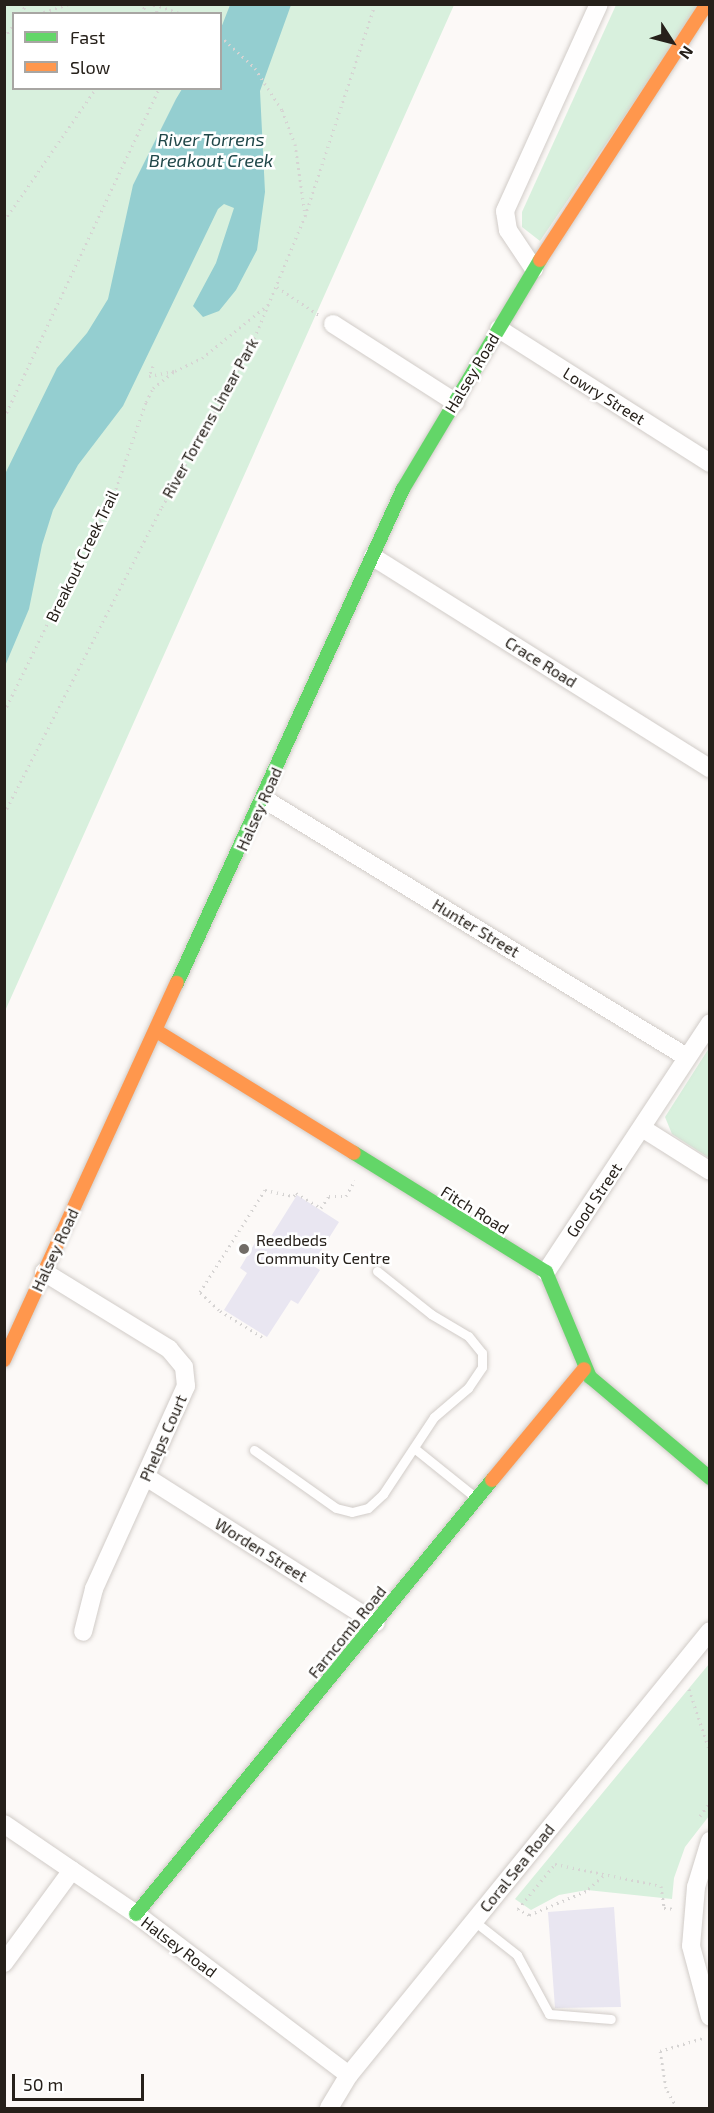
<!DOCTYPE html>
<style>
body{margin:0}
#map{position:relative;width:714px;height:2113px;overflow:hidden;background:#fcf9f7;font-family:"Exo 2",sans-serif}
div>[style]{position:absolute}
.green>*{inset:0;background:#d8f0dd}
.water>*{inset:0;background:#94ced0}
.building>*{inset:0;background:#e9e6f1}
.path>*{height:3px;margin-top:-1.5px;transform-origin:0;background:repeating-linear-gradient(90deg,#d6d4d3 0 1.5px,transparent 0 6px)}
.roads{filter:drop-shadow(0 0 2px #d1ccc8) drop-shadow(0 0 2px #d1ccc8)}
.lane>*{height:9px;margin:-4.5px;padding:0 4.5px;transform-origin:4.5px;border-radius:4.5px;background:#fffefe}
.street>*{height:18px;margin:-9px;padding:0 9px;transform-origin:9px;border-radius:9px;background:#fffefe}
.fast>*{height:14px;margin:-7px;padding:0 7px;transform-origin:7px;border-radius:7px;background:#63d668}
.slow>*{height:14px;margin:-7px;padding:0 7px;transform-origin:7px;border-radius:7px;background:#ff974d}
.dots>*{width:16px;height:16px;translate:-50% -50%;box-sizing:border-box;border:3px solid #fff;border-radius:50%}
span{translate:-50% -50%;white-space:nowrap;text-align:center;line-height:1.15;-webkit-text-stroke:5px #fff;paint-order:stroke}
.street-label{font-size:16px;color:#26201a}
.poi-label{font-size:16px;color:#26201a}
.left{translate:0 -50%;text-align:left}
.water-label{font-size:18px;color:#204749;font-style:italic}
.frame{position:absolute;inset:0;border:6px solid #26201a;pointer-events:none}
.legend{position:absolute;left:12px;top:12px;width:210px;height:78px;box-sizing:border-box;background:#fff;border:2px solid #a8a6a3;margin:0;padding:8px 10px;list-style:none;font-size:18px;color:#26201a}
.legend li{display:flex;align-items:center;gap:12px;height:30px}
.legend b{width:30px;border:2px solid #a8a6a3}
.north{position:absolute;left:642px;top:12px;width:60px;height:60px;-webkit-text-stroke:4px #fff;paint-order:stroke;rotate:126deg;font-size:16px;font-weight:700;line-height:24px;text-align:center;color:#26201a}
.north::after{content:'';display:block;margin:auto;width:21px;height:27px;background:#26201a;clip-path:polygon(50% 0,100% 100%,50% 72%,0 100%)}
.scale{position:absolute;left:12px;top:2074px;width:132px;height:27px;box-sizing:border-box;border:3px solid #26201a;border-top:0;padding-left:8px;font-size:18px;line-height:21px;white-space:nowrap;color:#26201a;-webkit-text-stroke:4px #fff;paint-order:stroke}
</style>
<div id="map">
<div class="green">
<div style="clip-path:polygon(evenodd,5px 5px,454px 5px,5px 1011px,5px 5px,14px 14px,220px 14px,220px 88px,14px 88px,14px 14px)"></div>
<div style="clip-path:polygon(616px 5px,700px 5px,540px 241px,522px 227px,522px 212px)"></div>
<div style="clip-path:polygon(709px 1048px,709px 1158px,672px 1134px,665px 1117px)"></div>
<div style="clip-path:polygon(709px 1664px,709px 1816px,685px 1847px,674px 1878px,672px 1899px,587px 1890px,559px 1895px,531px 1910px,515px 1899px)"></div>
</div>
<div class="water">
<div style="clip-path:polygon(230px 5px,291px 5px,260px 91px,265px 192px,257px 250px,236px 290px,219px 311px,203px 317px,193px 306px,216px 263px,234px 208px,224px 204px,218px 209px,123px 406px,78px 465px,53px 510px,42px 545px,29px 609px,5px 666px,5px 474px,57px 368px,87px 333px,108px 299px,133px 185px,176px 99px,182px 89px,220px 88px,221px 28px)"></div>
</div>
<div class="building">
<div style="clip-path:polygon(297px 1195px,339px 1222px,312px 1265px,320px 1270px,298px 1304px,291px 1300px,267px 1337px,224px 1310px,247px 1273px,240px 1268px,261px 1233px,270px 1238px)"></div>
<div style="clip-path:polygon(614px 1907px,621px 2007px,555px 2008px,548px 1912px)"></div>
</div>
<div class="path">
<div style="left:154px;top:4px;width:30px;rotate:20deg"></div>
<div style="left:154px;top:5px;width:10px;rotate:66deg"></div>
<div style="left:21px;top:14px;width:11px;rotate:-63deg"></div>
<div style="left:38px;top:14px;width:32px;rotate:-18deg"></div>
<div style="left:141px;top:14px;width:11px;rotate:-63deg"></div>
<div style="left:220px;top:36px;width:47px;rotate:42.4deg"></div>
<div style="left:255px;top:68px;width:50px;rotate:57.3deg"></div>
<div style="left:282px;top:110px;width:36px;rotate:69deg"></div>
<div style="left:295px;top:144px;width:71px;rotate:81.9deg"></div>
<div style="left:4px;top:38px;width:17px;rotate:-54deg"></div>
<div style="left:4px;top:221px;width:162px;rotate:-55.3deg"></div>
<div style="left:277px;top:287px;width:50px;rotate:33.7deg"></div>
<div style="left:153px;top:366px;width:11px;rotate:112deg"></div>
<div style="left:149px;top:376px;width:26px;rotate:-11deg"></div>
<div style="left:175px;top:371px;width:30px;rotate:-26deg"></div>
<div style="left:202px;top:358px;width:86px;rotate:-38.9deg"></div>
<div style="left:4px;top:418px;width:365px;rotate:-64.8deg"></div>
<div style="left:4px;top:712px;width:202px;rotate:-63.8deg"></div>
<div style="left:93px;top:531px;width:30px;rotate:-56deg"></div>
<div style="left:110px;top:506px;width:110px;rotate:-70.9deg"></div>
<div style="left:146px;top:402px;width:16px;rotate:-63deg"></div>
<div style="left:153px;top:388px;width:28px;rotate:-38deg"></div>
<div style="left:4px;top:814px;width:345px;rotate:-62.8deg"></div>
<div style="left:162px;top:507px;width:186px;rotate:-61.1deg"></div>
<div style="left:252px;top:344px;width:139px;rotate:-67.5deg"></div>
<div style="left:305px;top:216px;width:223px;rotate:-71.7deg"></div>
<div style="left:262px;top:1337px;width:51px;rotate:-147.9deg"></div>
<div style="left:219px;top:1310px;width:26px;rotate:-137deg"></div>
<div style="left:200px;top:1292px;width:121px;rotate:-57.5deg"></div>
<div style="left:265px;top:1190px;width:30px;rotate:12deg"></div>
<div style="left:294px;top:1196px;width:4px;rotate:-56deg"></div>
<div style="left:296px;top:1193px;width:29px;rotate:31deg"></div>
<div style="left:321px;top:1208px;width:14px;rotate:-56deg"></div>
<div style="left:329px;top:1196px;width:17px"></div>
<div style="left:346px;top:1196px;width:18px;rotate:-61deg"></div>
<div style="left:689px;top:1689px;width:66px;rotate:71.6deg"></div>
<div style="left:700px;top:1816px;width:17px;rotate:-54deg"></div>
<div style="left:603px;top:1876px;width:23px;rotate:139deg"></div>
<div style="left:586px;top:1891px;width:62px;rotate:157.2deg"></div>
<div style="left:529px;top:1915px;width:13px;rotate:-151deg"></div>
<div style="left:518px;top:1909px;width:58px;rotate:-50.6deg"></div>
<div style="left:555px;top:1864px;width:108px;rotate:11.7deg"></div>
<div style="left:661px;top:1886px;width:22px;rotate:82deg"></div>
<div style="left:664px;top:1908px;width:12px;rotate:5deg"></div>
<div style="left:677px;top:2108px;width:23px;rotate:-119deg"></div>
<div style="left:666px;top:2088px;width:37px;rotate:-99deg"></div>
<div style="left:660px;top:2051px;width:45px;rotate:-16.8deg"></div>
</div>
<div class="roads">
<div class="lane">
<div style="left:414px;top:1448px;width:78px;rotate:38.8deg"></div>
<div style="left:254px;top:1450px;width:100px;rotate:35.3deg"></div>
<div style="left:336px;top:1508px;width:16px;rotate:14deg"></div>
<div style="left:352px;top:1512px;width:16px;rotate:-14deg"></div>
<div style="left:368px;top:1508px;width:21px;rotate:-43deg"></div>
<div style="left:383px;top:1494px;width:92px;rotate:-56.5deg"></div>
<div style="left:434px;top:1417px;width:45px;rotate:-40.5deg"></div>
<div style="left:468px;top:1388px;width:25px;rotate:-56deg"></div>
<div style="left:482px;top:1367px;width:14px;rotate:-90deg"></div>
<div style="left:482px;top:1353px;width:22px;rotate:-129deg"></div>
<div style="left:468px;top:1336px;width:43px;rotate:-149.3deg"></div>
<div style="left:431px;top:1314px;width:69px;rotate:-141.5deg"></div>
<div style="left:474px;top:1921px;width:55px;rotate:38.3deg"></div>
<div style="left:517px;top:1955px;width:67px;rotate:61.5deg"></div>
<div style="left:549px;top:2014px;width:62px;rotate:4.6deg"></div>
</div>
<div class="street">
<div style="left:534px;top:269px;width:47px;rotate:-123.7deg"></div>
<div style="left:508px;top:230px;width:19px;rotate:-99deg"></div>
<div style="left:505px;top:211px;width:227px;rotate:-65.6deg"></div>
<div style="left:333px;top:324px;width:145px;rotate:32.6deg"></div>
<div style="left:499px;top:329px;width:250px;rotate:32.4deg"></div>
<div style="left:373px;top:557px;width:398px;rotate:32.1deg"></div>
<div style="left:264px;top:799px;width:495px;rotate:31.4deg"></div>
<div style="left:642px;top:1128px;width:80px;rotate:32.3deg"></div>
<div style="left:44px;top:1272px;width:147px;rotate:31.6deg"></div>
<div style="left:169px;top:1349px;width:23px;rotate:50deg"></div>
<div style="left:184px;top:1367px;width:19px;rotate:84deg"></div>
<div style="left:186px;top:1386px;width:223px;rotate:114.4deg"></div>
<div style="left:94px;top:1589px;width:44px;rotate:104.3deg"></div>
<div style="left:546px;top:1272px;width:298px;rotate:-56.6deg"></div>
<div style="left:146px;top:1477px;width:272px;rotate:32.4deg"></div>
<div style="left:4px;top:1824px;width:160px;rotate:34.3deg"></div>
<div style="left:136px;top:1914px;width:267px;rotate:37.1deg"></div>
<div style="left:710px;top:1841px;width:48px;rotate:106.9deg"></div>
<div style="left:696px;top:1887px;width:59px;rotate:94.8deg"></div>
<div style="left:691px;top:1946px;width:73px;rotate:75deg"></div>
<div style="left:4px;top:1963px;width:115px;rotate:-53.8deg"></div>
<div style="left:329px;top:2108px;width:39px;rotate:-59deg"></div>
<div style="left:349px;top:2075px;width:572px;rotate:-50.89deg"></div>
</div>
<div class="fast">
<div style="left:177px;top:983px;width:543px;rotate:-65.42deg"></div>
<div style="left:403px;top:489px;width:267px;rotate:-59.1deg"></div>
<div style="left:354px;top:1153px;width:226px;rotate:31.8deg"></div>
<div style="left:546px;top:1272px;width:114px;rotate:67.3deg"></div>
<div style="left:590px;top:1377px;width:157px;rotate:40.1deg"></div>
<div style="left:136px;top:1914px;width:561px;rotate:-50.64deg"></div>
</div>
<div class="slow">
<div style="left:540px;top:260px;width:306px;rotate:-56.9deg"></div>
<div style="left:158px;top:1032px;width:230px;rotate:31.7deg"></div>
<div style="left:4px;top:1360px;width:415px;rotate:-65.4deg"></div>
<div style="left:492px;top:1480px;width:144px;rotate:-50.3deg"></div>
</div>
</div>
<div class="dots">
<div style="left:244px;top:1249px;background:#716c67"></div>
</div>
<div class="street-label">
<span style="left:472px;top:373px;rotate:-59deg">Halsey Road</span>
<span style="left:604px;top:396px;rotate:32deg">Lowry Street</span>
<span style="left:210px;top:418px;rotate:-61deg">River Torrens Linear Park</span>
<span style="left:82px;top:556px;rotate:-64deg">Breakout Creek Trail</span>
<span style="left:541px;top:662px;rotate:32deg">Crace Road</span>
<span style="left:259px;top:809px;rotate:-66deg">Halsey Road</span>
<span style="left:476px;top:928px;rotate:31deg">Hunter Street</span>
<span style="left:594px;top:1200px;rotate:-56deg">Good Street</span>
<span style="left:475px;top:1210px;rotate:32deg">Fitch Road</span>
<span style="left:55px;top:1250px;rotate:-65deg">Halsey Road</span>
<span style="left:163px;top:1438px;rotate:-66deg">Phelps Court</span>
<span style="left:261px;top:1550px;rotate:32deg">Worden Street</span>
<span style="left:347px;top:1632px;rotate:-51deg">Farncomb Road</span>
<span style="left:517px;top:1868px;rotate:-51deg">Coral Sea Road</span>
<span style="left:179px;top:1947px;rotate:37deg">Halsey Road</span>
</div>
<div class="poi-label">
<span class="left" style="left:256px;top:1249px">Reedbeds<br>Community Centre</span>
</div>
<div class="water-label">
<span style="left:211px;top:150px">River Torrens<br>Breakout Creek</span>
</div>
<div class="frame"></div>
<ul class="legend">
<li><b style="height:8px;background:#63d668"></b>Fast</li>
<li><b style="height:8px;background:#ff974d"></b>Slow</li>
</ul>
<div class="north">N</div>
<div class="scale">50 m</div>
</div>
